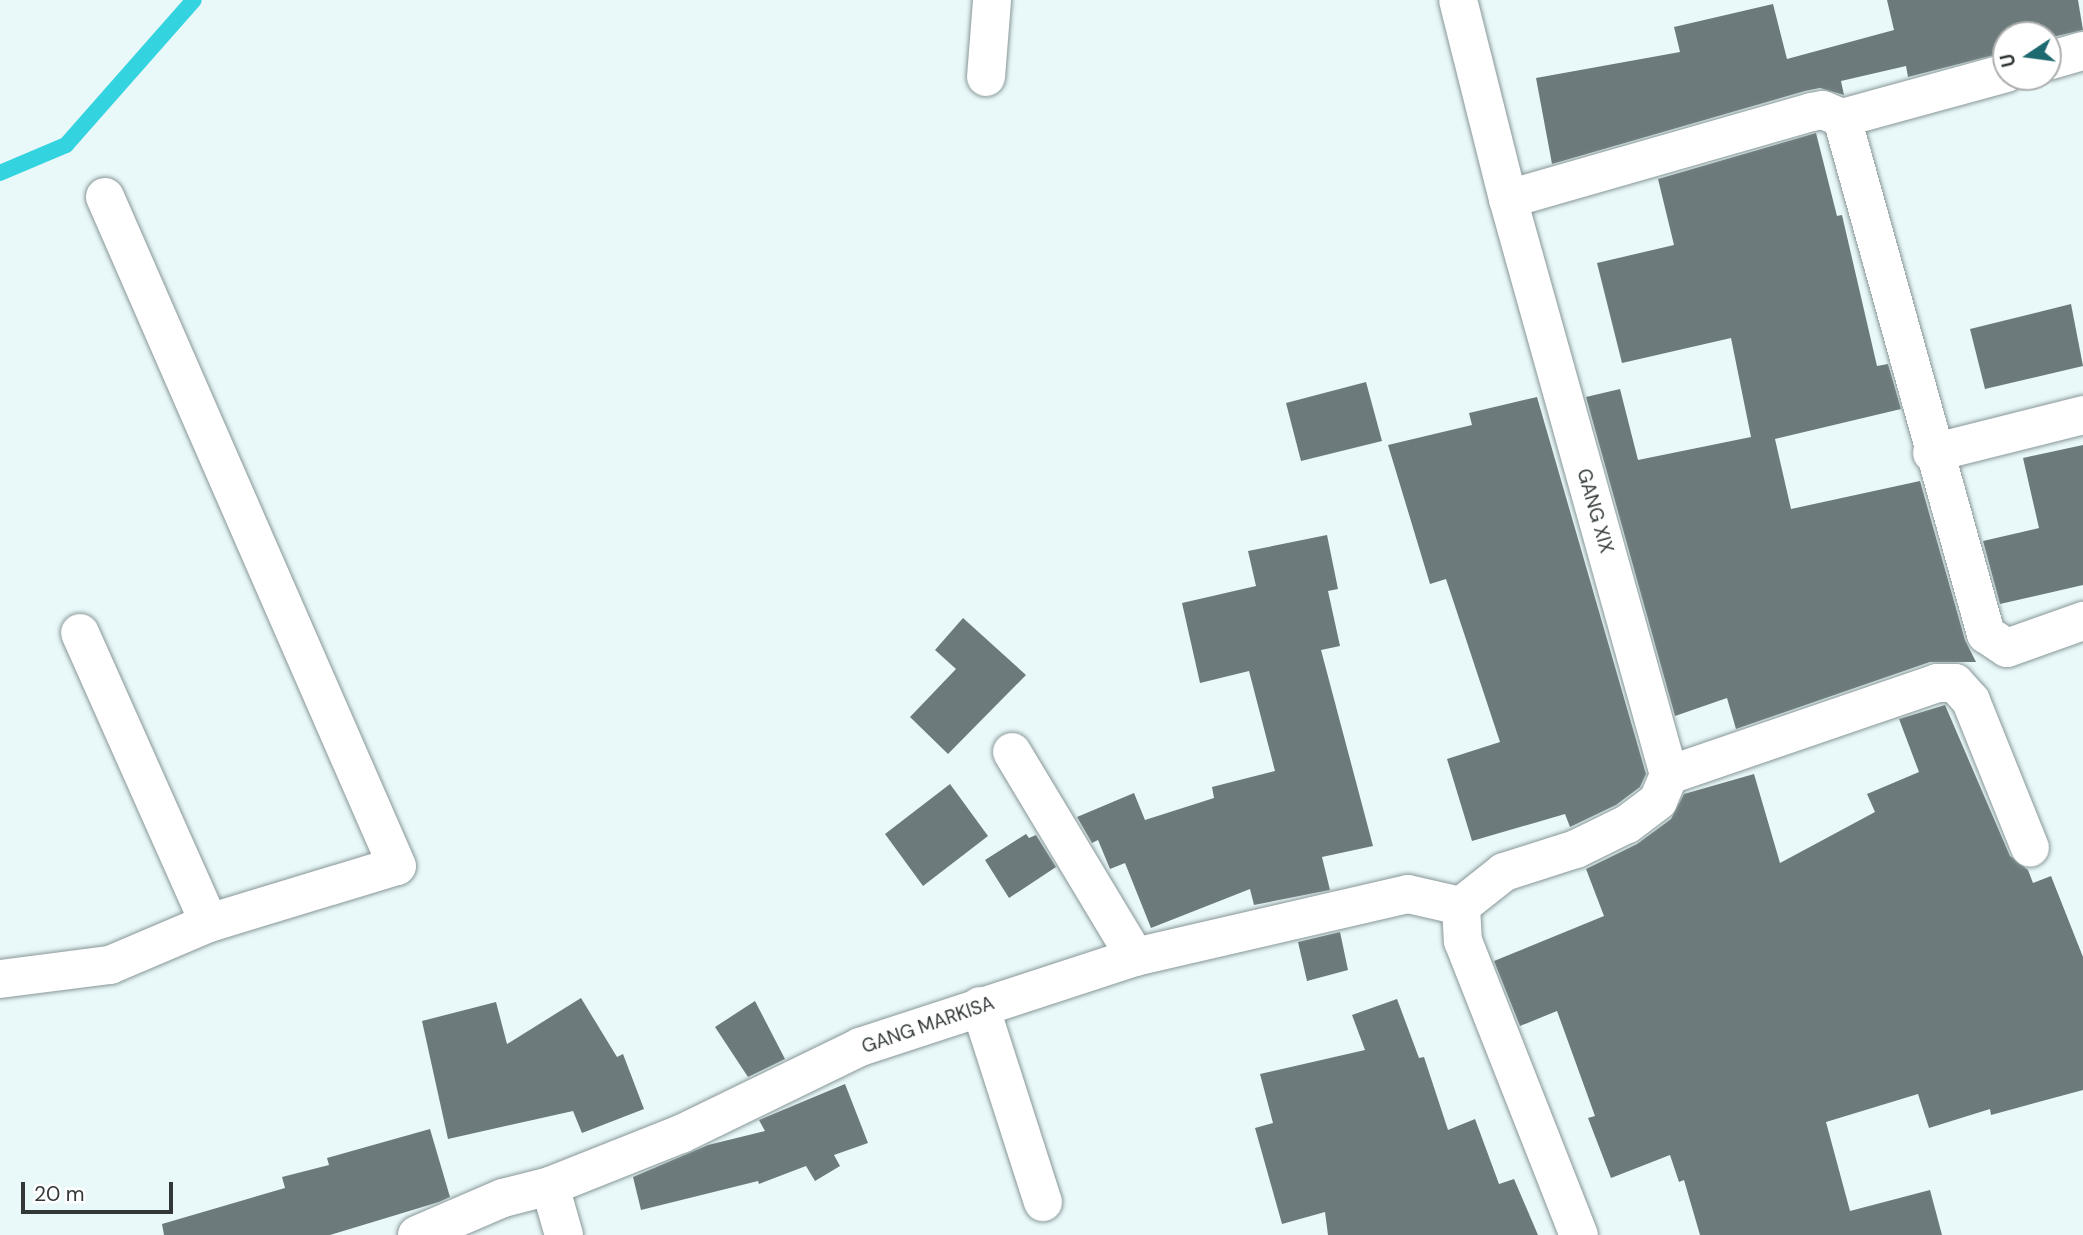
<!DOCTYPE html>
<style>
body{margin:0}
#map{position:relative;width:2083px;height:1235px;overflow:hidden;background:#e9f8f9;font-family:"DM Sans",sans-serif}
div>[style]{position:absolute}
.stream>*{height:16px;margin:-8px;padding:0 8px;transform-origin:8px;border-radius:8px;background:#33d3df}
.building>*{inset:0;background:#6d7a7b}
.roads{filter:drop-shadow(0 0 2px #889697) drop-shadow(0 0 2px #889697)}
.street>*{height:38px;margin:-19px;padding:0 19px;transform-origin:19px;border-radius:19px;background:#fff}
span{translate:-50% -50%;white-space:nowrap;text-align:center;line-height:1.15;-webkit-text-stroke:7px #fff;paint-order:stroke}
.street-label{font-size:19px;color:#323838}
.north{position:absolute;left:1992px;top:21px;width:70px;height:70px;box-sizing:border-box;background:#fff;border:2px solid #adafaf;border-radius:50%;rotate:257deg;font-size:19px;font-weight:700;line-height:28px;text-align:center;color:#323838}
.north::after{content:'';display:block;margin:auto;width:24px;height:32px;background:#1c696f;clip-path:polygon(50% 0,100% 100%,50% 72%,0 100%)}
.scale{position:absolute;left:21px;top:1182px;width:152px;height:32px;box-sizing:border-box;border:4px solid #323838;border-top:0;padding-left:9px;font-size:21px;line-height:24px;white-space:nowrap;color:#323838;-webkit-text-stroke:5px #fff;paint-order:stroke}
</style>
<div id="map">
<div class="stream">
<div style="left:0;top:173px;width:72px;rotate:-23deg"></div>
<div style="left:66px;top:145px;width:193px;rotate:-48.6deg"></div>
</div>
<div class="building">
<div style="clip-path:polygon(1887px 0,2078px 0,2083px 30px,2048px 38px,2006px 35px,2006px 52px,1908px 77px,1906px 66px,1841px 81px,1844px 95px,1820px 88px,1805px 91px,1552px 164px,1536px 78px,1680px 52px,1674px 27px,1773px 4px,1787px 59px,1894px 30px)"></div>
<div style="clip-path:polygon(1816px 133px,1837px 216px,1842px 215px,1877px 366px,1888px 364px,1901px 409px,1775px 439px,1791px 509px,1920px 481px,1965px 640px,1976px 662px,1930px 662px,1736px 729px,1727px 698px,1675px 716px,1586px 397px,1620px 389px,1638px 460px,1751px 437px,1731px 338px,1622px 363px,1597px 263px,1674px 245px,1658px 179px)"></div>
<div style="clip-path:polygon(2071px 304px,2083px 366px,1985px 389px,1970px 329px)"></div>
<div style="clip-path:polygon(1366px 382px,1382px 441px,1301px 461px,1286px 403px)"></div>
<div style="clip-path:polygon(1537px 397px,1646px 774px,1640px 787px,1616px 805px,1570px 827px,1565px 814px,1472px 841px,1447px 759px,1500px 742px,1446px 579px,1430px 584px,1388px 445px,1472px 425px,1469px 413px)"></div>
<div style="clip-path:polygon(2083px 445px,2083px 585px,2000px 604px,1983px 541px,2039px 528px,2023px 458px)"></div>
<div style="clip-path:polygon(1327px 535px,1338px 589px,1328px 591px,1340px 646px,1321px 650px,1373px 846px,1322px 857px,1330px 890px,1254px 905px,1250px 889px,1151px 928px,1125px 863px,1110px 869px,1098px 840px,1092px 843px,1077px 817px,1134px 793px,1145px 820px,1214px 798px,1212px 787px,1275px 771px,1249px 671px,1200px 683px,1182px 603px,1256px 586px,1248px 551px)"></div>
<div style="clip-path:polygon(963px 618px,1026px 675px,948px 754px,910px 717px,956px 669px,935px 650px)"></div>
<div style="clip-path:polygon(1945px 705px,2010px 856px,2028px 870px,2033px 883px,2051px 876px,2083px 957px,2083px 1090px,1991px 1115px,1990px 1109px,1929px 1128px,1918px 1094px,1826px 1122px,1850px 1211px,1930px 1190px,1942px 1235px,1700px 1235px,1684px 1180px,1679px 1182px,1670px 1155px,1611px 1178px,1588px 1118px,1595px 1116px,1557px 1011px,1520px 1026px,1494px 961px,1604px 916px,1586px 869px,1637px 844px,1671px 819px,1684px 794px,1754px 774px,1780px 863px,1875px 812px,1867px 794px,1919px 772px,1899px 719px)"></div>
<div style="clip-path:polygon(950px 784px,988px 836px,923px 886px,885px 834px)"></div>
<div style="clip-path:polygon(1026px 834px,1029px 838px,1036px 835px,1056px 867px,1009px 898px,985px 860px)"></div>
<div style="clip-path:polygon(1340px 932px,1348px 970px,1307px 981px,1298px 942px)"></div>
<div style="clip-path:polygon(581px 998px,617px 1057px,623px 1054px,644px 1109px,582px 1133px,573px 1111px,448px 1139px,422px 1021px,496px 1002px,507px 1044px)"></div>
<div style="clip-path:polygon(1397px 999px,1419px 1058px,1424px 1057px,1448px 1130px,1475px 1119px,1499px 1184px,1514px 1179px,1538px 1235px,1328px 1235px,1325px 1212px,1282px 1224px,1255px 1128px,1273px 1123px,1260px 1074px,1365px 1050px,1352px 1015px)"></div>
<div style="clip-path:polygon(755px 1001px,785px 1059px,748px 1077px,715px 1027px)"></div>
<div style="clip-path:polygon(845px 1084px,868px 1143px,834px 1155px,840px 1166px,815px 1181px,806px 1166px,759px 1184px,758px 1181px,641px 1210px,633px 1177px,708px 1145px,765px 1131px,759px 1120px)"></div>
<div style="clip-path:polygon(430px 1129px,450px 1197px,439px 1202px,330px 1235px,164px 1235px,162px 1224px,285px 1188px,282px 1177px,329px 1165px,327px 1158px)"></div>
</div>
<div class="roads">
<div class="street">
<div style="left:1458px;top:0;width:205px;rotate:75.9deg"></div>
<div style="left:1508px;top:199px;width:598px;rotate:74.38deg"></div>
<div style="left:1669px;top:775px;width:28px;rotate:113deg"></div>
<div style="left:1658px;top:801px;width:39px;rotate:143deg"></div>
<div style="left:1627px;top:824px;width:57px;rotate:153.9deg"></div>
<div style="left:1576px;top:849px;width:76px;rotate:162.3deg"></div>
<div style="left:1504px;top:872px;width:55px;rotate:141.7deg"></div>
<div style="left:2048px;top:61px;width:36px;rotate:-16deg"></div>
<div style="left:986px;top:77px;width:77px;rotate:-85.5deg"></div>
<div style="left:1842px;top:118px;width:170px;rotate:-15.3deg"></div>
<div style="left:1508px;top:199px;width:315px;rotate:-16deg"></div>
<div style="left:1811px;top:112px;width:12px;rotate:-9deg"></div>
<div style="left:1823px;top:110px;width:21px;rotate:23deg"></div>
<div style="left:1842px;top:118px;width:536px;rotate:74.41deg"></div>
<div style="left:1986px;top:634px;width:25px;rotate:34deg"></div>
<div style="left:2007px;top:648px;width:81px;rotate:-19.6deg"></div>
<div style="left:1932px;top:453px;width:156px;rotate:-14.1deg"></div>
<div style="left:80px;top:633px;width:317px;rotate:66deg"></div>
<div style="left:1012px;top:752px;width:239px;rotate:59deg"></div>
<div style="left:1669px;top:775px;width:283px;rotate:-18.9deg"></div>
<div style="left:1937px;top:683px;width:18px"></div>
<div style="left:1955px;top:683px;width:24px;rotate:48deg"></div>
<div style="left:1971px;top:701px;width:158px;rotate:68.1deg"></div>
<div style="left:1461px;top:906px;width:35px;rotate:87deg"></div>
<div style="left:1463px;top:941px;width:316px;rotate:68.5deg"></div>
<div style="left:0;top:979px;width:111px;rotate:-7.3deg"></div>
<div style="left:110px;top:965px;width:108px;rotate:-23deg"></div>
<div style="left:209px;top:923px;width:196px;rotate:-16.9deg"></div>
<div style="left:397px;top:866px;width:730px;rotate:-113.58deg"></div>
<div style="left:980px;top:1006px;width:206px;rotate:72.2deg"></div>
<div style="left:550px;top:1186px;width:51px;rotate:74.1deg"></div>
<div style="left:417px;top:1235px;width:94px;rotate:-23.3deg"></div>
<div style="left:503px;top:1198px;width:49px;rotate:-14.3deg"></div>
<div style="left:550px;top:1186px;width:141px;rotate:-21.7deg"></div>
<div style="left:681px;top:1134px;width:199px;rotate:-25.9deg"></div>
<div style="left:860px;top:1047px;width:289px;rotate:-18.1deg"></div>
<div style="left:1135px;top:957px;width:280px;rotate:-13deg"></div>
<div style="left:1408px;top:894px;width:54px;rotate:12.8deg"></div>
</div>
</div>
<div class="street-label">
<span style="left:1595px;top:511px;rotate:74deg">GANG XIX</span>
<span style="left:928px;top:1025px;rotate:-19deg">GANG MARKISA</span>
</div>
<div class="north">U</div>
<div class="scale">20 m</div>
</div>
